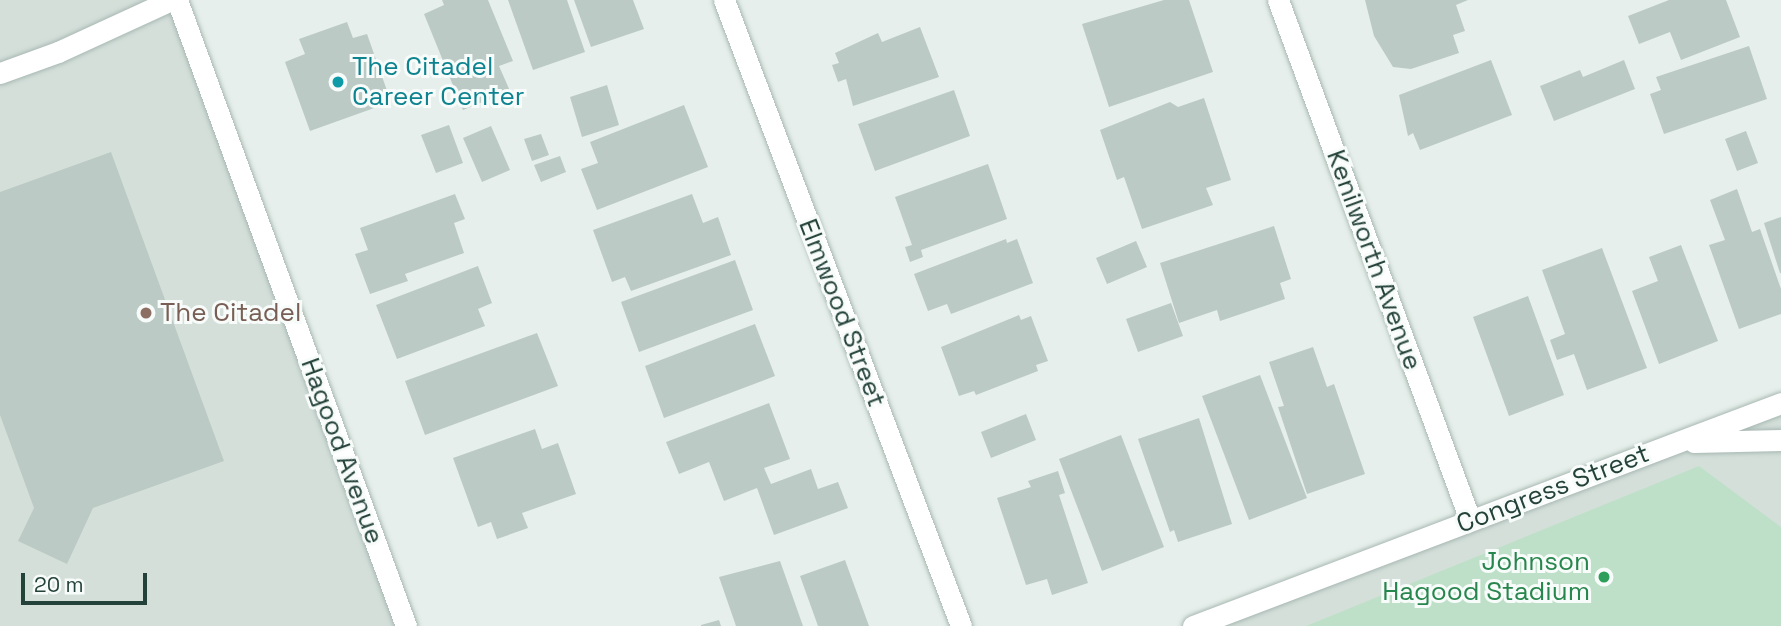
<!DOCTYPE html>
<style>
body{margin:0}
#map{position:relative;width:1781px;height:626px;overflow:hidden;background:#e6efeb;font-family:"Space Grotesk",sans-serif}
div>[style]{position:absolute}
.built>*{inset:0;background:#d4dfda}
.green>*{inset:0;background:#bfe0c8}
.building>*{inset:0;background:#bbcac4}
.roads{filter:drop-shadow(0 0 2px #a8b8b2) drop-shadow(0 0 2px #a8b8b2)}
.street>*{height:21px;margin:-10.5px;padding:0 10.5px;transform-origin:10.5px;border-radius:10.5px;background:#fff}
.secondary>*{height:21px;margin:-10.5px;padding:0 10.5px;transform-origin:10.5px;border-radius:10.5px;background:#fff}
.dots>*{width:19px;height:19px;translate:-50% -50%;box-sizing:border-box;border:4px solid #f7fbf9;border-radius:50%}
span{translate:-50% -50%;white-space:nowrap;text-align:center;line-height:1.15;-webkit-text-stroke:6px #f7fbf9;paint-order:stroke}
.culture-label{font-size:26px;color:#0d838f}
.left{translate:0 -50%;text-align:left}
.street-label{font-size:26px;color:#24423a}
.education-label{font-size:26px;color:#785e54}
.leisure-label{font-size:26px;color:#27864d}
.right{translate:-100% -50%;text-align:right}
.scale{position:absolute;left:21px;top:573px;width:126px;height:32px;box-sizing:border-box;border:4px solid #24423a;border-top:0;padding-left:9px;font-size:21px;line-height:24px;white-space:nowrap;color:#24423a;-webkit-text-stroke:5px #f7fbf9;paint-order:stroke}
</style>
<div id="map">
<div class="built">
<div style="clip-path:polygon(0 0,177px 0,406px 626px,0 626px)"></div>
<div style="clip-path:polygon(1781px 403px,1781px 626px,1193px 626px)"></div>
</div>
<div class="green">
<div style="clip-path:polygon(1699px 466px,1781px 527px,1781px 626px,1306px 626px)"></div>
</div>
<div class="building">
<div style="clip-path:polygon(442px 0,488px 0,513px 61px,499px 66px,510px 91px,463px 110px,424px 14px,444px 5px)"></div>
<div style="clip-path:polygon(508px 0,567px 0,585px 52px,533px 70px)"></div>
<div style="clip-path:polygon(574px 0,633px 0,644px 29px,591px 47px)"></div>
<div style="clip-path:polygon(1164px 0,1189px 0,1213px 72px,1109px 107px,1082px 24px)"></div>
<div style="clip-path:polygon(1365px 0,1468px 0,1456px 5px,1465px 31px,1453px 35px,1459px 53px,1411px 69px,1393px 67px,1374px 36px)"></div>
<div style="clip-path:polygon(1669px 0,1726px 0,1740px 37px,1681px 60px,1670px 32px,1639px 44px,1628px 16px)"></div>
<div style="clip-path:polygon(347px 22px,353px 38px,367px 34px,391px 102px,310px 131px,285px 62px,305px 54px,299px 39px)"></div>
<div style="clip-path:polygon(920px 27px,939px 77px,853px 106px,846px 79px,838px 82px,832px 65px,839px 63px,835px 53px,878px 33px,882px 42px)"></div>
<div style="clip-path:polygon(1749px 46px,1767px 99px,1664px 134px,1650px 94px,1661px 90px,1656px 77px)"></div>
<div style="clip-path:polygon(1491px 60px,1512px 115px,1420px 150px,1413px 133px,1408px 136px,1399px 95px)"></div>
<div style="clip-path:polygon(1624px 60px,1635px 89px,1554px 121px,1540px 86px,1580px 70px,1583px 77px)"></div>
<div style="clip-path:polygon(607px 85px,619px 125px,582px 137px,570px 97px)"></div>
<div style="clip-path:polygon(954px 90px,970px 136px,875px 171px,858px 124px)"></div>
<div style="clip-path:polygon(1204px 98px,1231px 180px,1206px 188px,1213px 205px,1142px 229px,1124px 177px,1117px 180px,1100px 130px,1170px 102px,1178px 107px)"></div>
<div style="clip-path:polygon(684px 105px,708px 167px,597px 210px,581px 169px,598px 163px,590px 142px)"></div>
<div style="clip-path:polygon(449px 125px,463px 163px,436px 173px,421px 135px)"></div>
<div style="clip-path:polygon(491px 126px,510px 170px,482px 182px,463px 138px)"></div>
<div style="clip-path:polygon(1746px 131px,1758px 163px,1737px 171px,1725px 139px)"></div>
<div style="clip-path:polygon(541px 134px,549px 155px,532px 161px,524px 139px)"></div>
<div style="clip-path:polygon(111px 152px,224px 461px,93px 508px,67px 564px,18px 541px,34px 508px,0 415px,0 192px)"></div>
<div style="clip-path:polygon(560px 156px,566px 172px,541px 182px,534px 165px)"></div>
<div style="clip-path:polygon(988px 164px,1007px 219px,921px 250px,923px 257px,910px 262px,905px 247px,912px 245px,895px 197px)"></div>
<div style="clip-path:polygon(1737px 189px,1752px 232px,1760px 229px,1781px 289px,1781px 314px,1739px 329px,1709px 245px,1725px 240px,1710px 200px)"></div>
<div style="clip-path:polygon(455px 194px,465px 219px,454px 223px,464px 253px,405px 274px,408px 281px,370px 294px,355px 254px,368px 250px,360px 228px)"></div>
<div style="clip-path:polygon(692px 194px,703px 223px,718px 217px,731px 255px,631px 291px,625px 277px,612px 282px,593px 230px)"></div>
<div style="clip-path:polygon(1781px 217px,1781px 273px,1780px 273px,1764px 223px)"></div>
<div style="clip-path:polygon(1274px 226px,1291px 279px,1280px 283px,1285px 299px,1220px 321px,1217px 310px,1179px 323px,1160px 263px)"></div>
<div style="clip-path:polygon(1006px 239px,1007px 243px,1017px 239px,1033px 283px,951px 314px,947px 304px,928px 311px,914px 274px)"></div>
<div style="clip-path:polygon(1136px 241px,1147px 267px,1107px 284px,1096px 258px)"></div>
<div style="clip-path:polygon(1681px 245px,1718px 341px,1659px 364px,1632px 291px,1658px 281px,1649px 257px)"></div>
<div style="clip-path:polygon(1602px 248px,1647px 368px,1587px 390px,1574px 354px,1557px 360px,1550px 340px,1565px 334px,1542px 270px)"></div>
<div style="clip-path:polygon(735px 260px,753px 310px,639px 352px,621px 302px)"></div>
<div style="clip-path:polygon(478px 266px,492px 303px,478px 309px,485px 326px,397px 359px,376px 305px)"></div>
<div style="clip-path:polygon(1528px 296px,1564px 395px,1509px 416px,1473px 317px)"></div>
<div style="clip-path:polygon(1171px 303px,1183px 336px,1138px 352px,1126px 319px)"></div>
<div style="clip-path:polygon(1019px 315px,1021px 320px,1031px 316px,1048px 361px,1036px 365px,1038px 371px,976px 395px,974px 391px,959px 396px,941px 347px)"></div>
<div style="clip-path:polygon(755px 324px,775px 376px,664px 418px,645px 366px)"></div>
<div style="clip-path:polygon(537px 333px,558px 386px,425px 435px,405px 381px)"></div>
<div style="clip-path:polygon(1313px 347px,1327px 387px,1334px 384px,1365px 474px,1307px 494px,1278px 407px,1284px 406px,1269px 362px)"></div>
<div style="clip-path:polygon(1260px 375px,1307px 498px,1249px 520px,1202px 396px)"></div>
<div style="clip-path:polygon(769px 403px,790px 459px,764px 468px,771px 484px,811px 469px,818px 489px,838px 482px,848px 508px,774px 535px,757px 488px,724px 501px,709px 462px,679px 474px,666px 442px)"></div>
<div style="clip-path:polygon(1026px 414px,1036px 440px,991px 458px,981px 432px)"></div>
<div style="clip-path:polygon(1199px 418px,1232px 524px,1178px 542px,1174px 530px,1170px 532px,1138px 439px)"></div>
<div style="clip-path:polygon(535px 429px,542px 449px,558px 443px,576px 494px,522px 513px,528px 528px,497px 539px,491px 522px,478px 527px,453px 458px)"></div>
<div style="clip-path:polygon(1121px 435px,1164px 547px,1102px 571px,1059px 459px)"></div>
<div style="clip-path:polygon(1058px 471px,1065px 493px,1059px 495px,1088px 583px,1052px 595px,1047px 579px,1026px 585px,997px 498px,1031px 487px,1028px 481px)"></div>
<div style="clip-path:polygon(845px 560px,869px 626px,818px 626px,800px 576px)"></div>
<div style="clip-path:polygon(780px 561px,803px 626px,736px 626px,719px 577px)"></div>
<div style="clip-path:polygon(719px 620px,721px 626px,701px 626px,701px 625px)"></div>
</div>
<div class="roads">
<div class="street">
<div style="left:724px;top:0;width:669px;rotate:69.26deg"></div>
<div style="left:1278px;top:0;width:554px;rotate:69.73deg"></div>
<div style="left:0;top:73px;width:62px;rotate:-19.9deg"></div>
<div style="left:58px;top:52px;width:124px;rotate:-24.7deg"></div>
<div style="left:1694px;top:442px;width:87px;rotate:-1.3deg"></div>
<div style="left:1193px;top:626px;width:629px;rotate:-20.77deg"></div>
</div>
<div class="secondary">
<div style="left:177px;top:0;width:667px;rotate:69.91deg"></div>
</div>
</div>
<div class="dots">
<div style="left:338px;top:82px;background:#0f9aa8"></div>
<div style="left:146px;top:313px;background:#8d6e63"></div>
<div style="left:1604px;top:577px;background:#2e9e5b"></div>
</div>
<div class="culture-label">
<span class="left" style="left:352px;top:82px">The Citadel<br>Career Center</span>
</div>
<div class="street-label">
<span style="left:1374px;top:260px;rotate:70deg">Kenilworth Avenue</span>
<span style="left:842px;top:313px;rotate:69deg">Elmwood Street</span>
<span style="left:342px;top:451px;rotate:70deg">Hagood Avenue</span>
<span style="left:1553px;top:489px;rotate:-21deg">Congress Street</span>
</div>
<div class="education-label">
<span class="left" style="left:160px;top:313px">The Citadel</span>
</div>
<div class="leisure-label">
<span class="right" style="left:1590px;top:577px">Johnson<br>Hagood Stadium</span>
</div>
<div class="scale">20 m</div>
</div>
